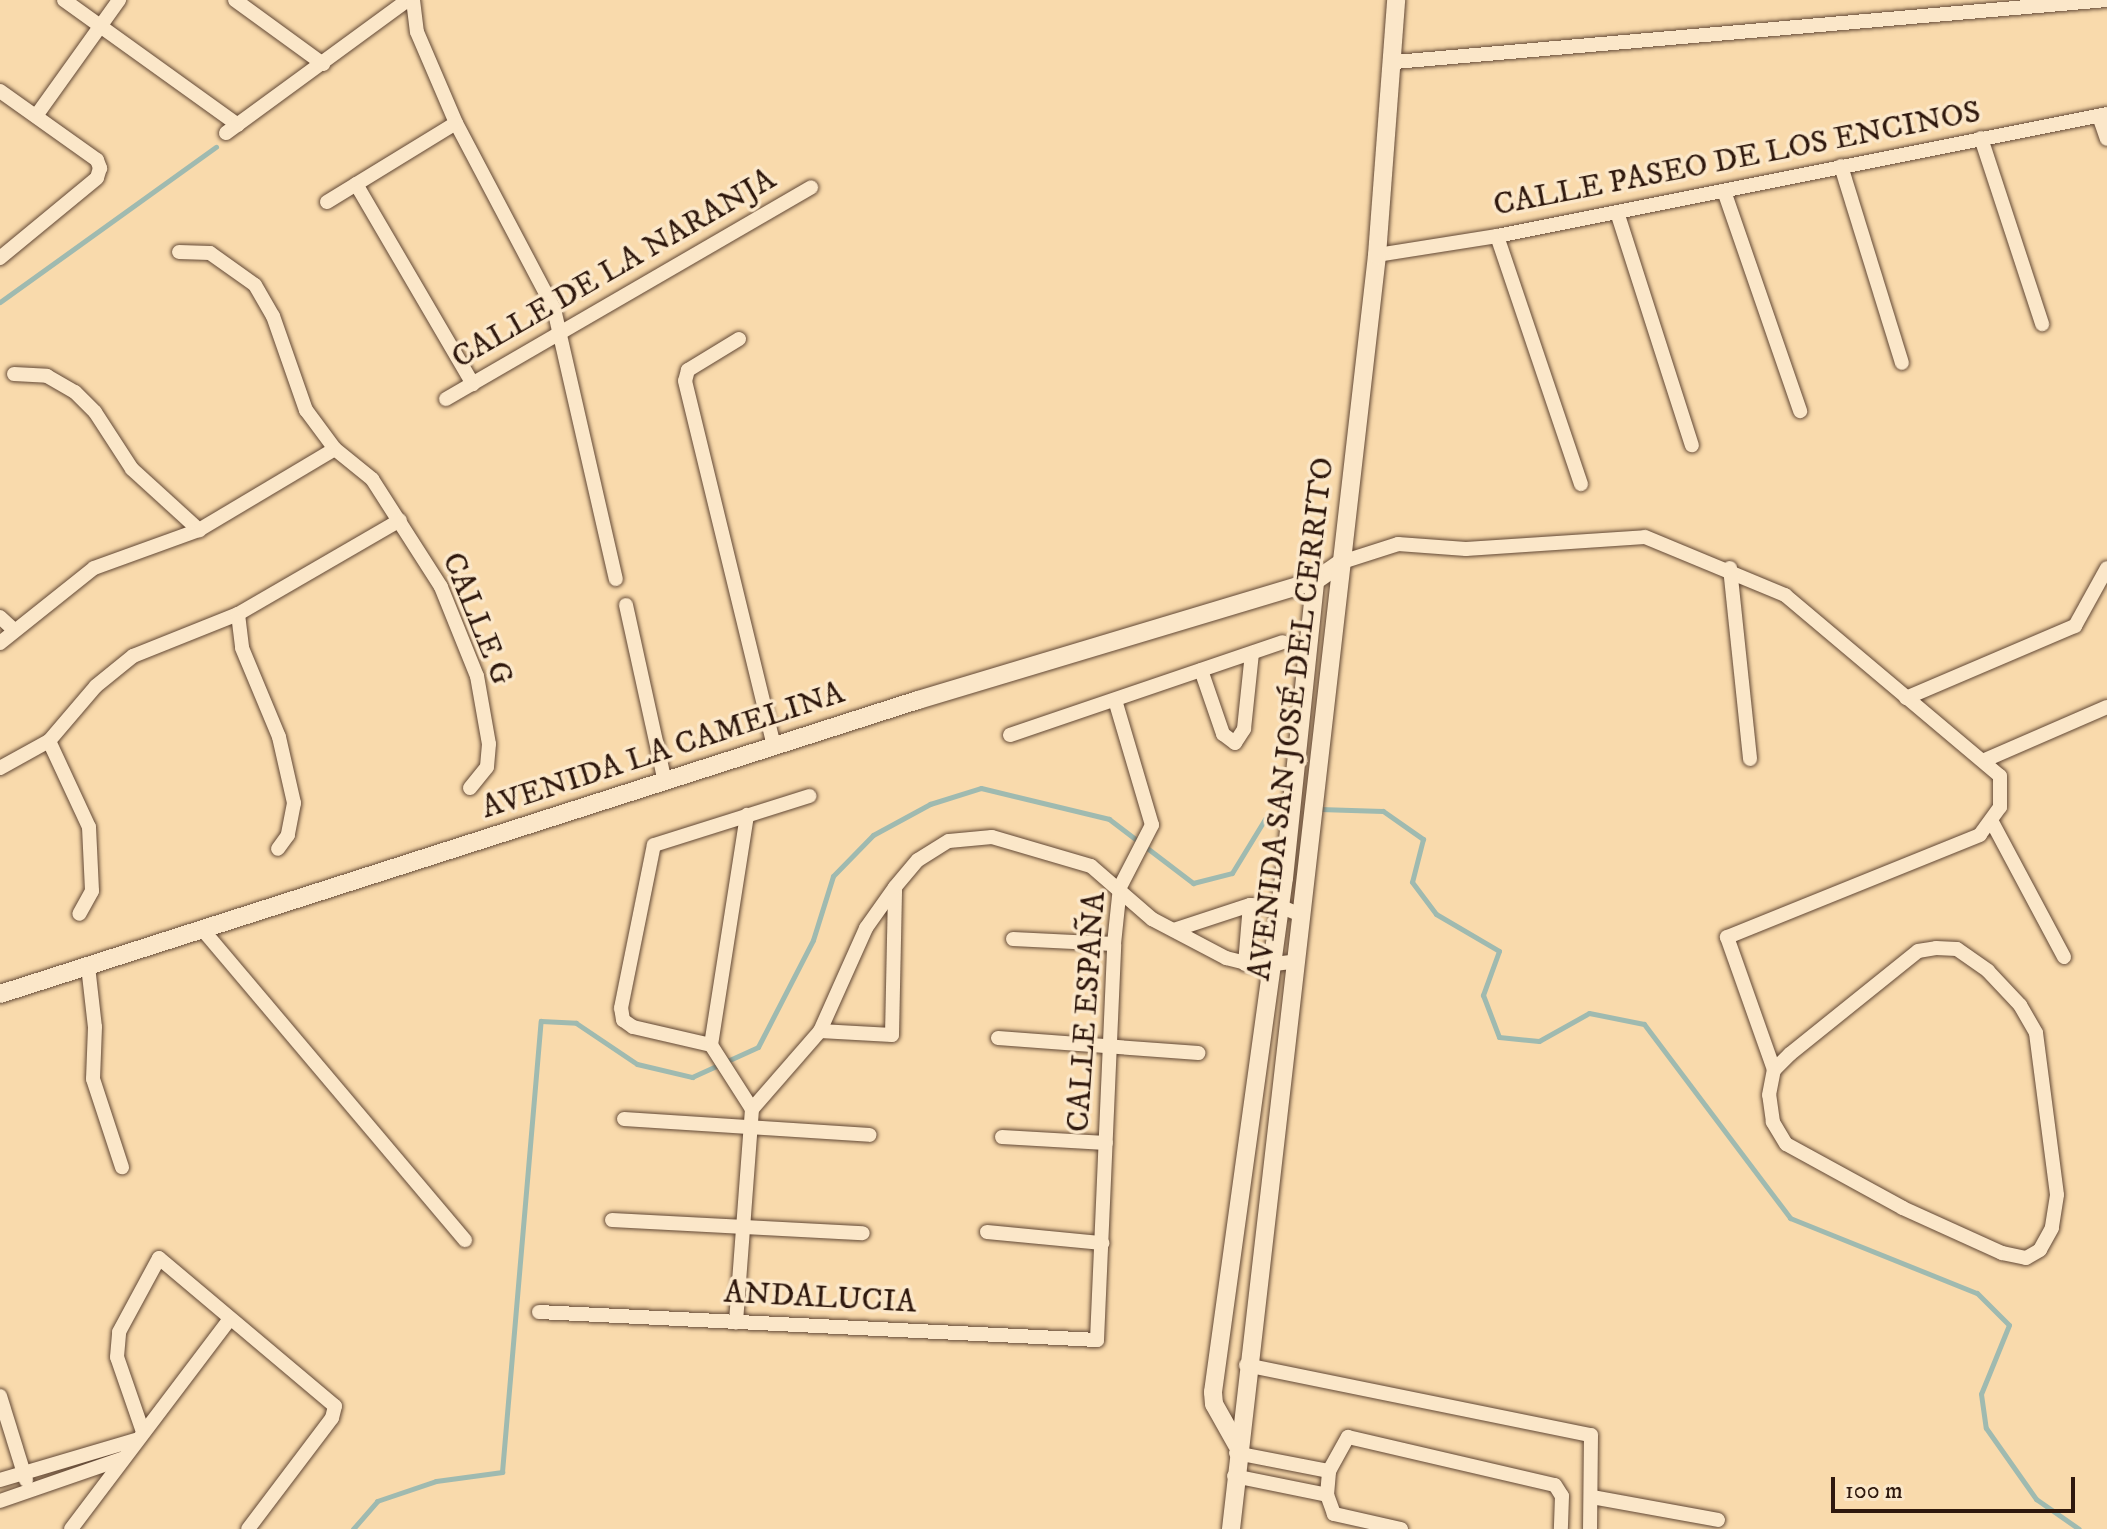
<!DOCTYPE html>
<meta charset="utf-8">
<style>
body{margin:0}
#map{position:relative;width:2107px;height:1529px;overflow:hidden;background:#f9daac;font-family:"IM FELL DW Pica",serif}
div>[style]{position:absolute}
.stream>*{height:5px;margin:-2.5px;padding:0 2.5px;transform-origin:2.5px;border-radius:2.5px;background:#9fbab0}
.roads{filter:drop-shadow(0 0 2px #624835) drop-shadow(0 0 2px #624835)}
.minor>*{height:14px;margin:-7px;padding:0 7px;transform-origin:7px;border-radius:7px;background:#fbe7c9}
.tertiary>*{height:18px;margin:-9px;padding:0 9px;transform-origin:9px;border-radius:9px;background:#fbe7c9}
span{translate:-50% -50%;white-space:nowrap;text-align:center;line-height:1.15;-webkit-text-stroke:7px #fbe7c9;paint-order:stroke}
.street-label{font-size:32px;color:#2f180d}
.scale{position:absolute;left:1831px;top:1477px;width:244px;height:36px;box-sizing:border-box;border:4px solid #2f180d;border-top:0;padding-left:10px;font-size:24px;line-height:28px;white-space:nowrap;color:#2f180d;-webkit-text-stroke:6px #fbe7c9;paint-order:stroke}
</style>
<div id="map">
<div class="stream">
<div style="left:0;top:302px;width:266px;rotate:-35.7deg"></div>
<div style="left:1319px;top:809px;width:64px;rotate:1.8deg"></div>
<div style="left:1383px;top:811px;width:49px;rotate:35deg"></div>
<div style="left:1423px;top:839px;width:44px;rotate:104.3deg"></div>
<div style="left:1412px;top:882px;width:40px;rotate:53deg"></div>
<div style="left:1436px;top:914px;width:73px;rotate:30.4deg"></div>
<div style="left:1499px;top:951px;width:47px;rotate:110deg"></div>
<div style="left:1483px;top:995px;width:45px;rotate:69.1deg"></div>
<div style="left:1499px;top:1037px;width:40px;rotate:5.7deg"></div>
<div style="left:1539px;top:1041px;width:57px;rotate:-29.2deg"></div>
<div style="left:1589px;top:1013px;width:56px;rotate:11.3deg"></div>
<div style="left:1644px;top:1024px;width:243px;rotate:53deg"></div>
<div style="left:1790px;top:1218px;width:201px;rotate:21.9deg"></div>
<div style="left:1977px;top:1293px;width:45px;rotate:45deg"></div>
<div style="left:2009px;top:1325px;width:74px;rotate:112.1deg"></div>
<div style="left:1981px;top:1394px;width:34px;rotate:82deg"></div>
<div style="left:1986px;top:1428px;width:87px;rotate:54.8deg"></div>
<div style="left:2036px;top:1499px;width:52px;rotate:34.9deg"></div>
<div style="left:353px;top:1529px;width:37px;rotate:-49deg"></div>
<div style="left:377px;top:1501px;width:62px;rotate:-18.7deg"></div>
<div style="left:436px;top:1481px;width:67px;rotate:-7.8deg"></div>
<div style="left:502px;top:1472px;width:453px;rotate:-85.1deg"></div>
<div style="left:541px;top:1021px;width:35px;rotate:3deg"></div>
<div style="left:576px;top:1023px;width:73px;rotate:33.9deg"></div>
<div style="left:637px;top:1064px;width:57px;rotate:13.3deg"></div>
<div style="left:692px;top:1077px;width:72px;rotate:-24.4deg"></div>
<div style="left:758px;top:1047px;width:120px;rotate:-62.8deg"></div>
<div style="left:813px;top:940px;width:67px;rotate:-72.6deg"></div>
<div style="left:833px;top:876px;width:57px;rotate:-45.7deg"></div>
<div style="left:873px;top:835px;width:65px;rotate:-28.5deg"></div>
<div style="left:930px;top:804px;width:53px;rotate:-17.4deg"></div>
<div style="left:981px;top:788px;width:132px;rotate:13.6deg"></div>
<div style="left:1109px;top:819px;width:106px;rotate:37.3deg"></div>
<div style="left:1193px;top:883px;width:40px;rotate:-14.4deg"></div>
<div style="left:1232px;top:873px;width:63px;rotate:-58.6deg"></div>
<div style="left:1265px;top:819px;width:20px;rotate:-11deg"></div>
</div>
<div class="roads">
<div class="minor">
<div style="left:64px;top:0;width:214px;rotate:35.7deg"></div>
<div style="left:235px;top:0;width:109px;rotate:36deg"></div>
<div style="left:413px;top:0;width:32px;rotate:83deg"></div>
<div style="left:417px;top:32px;width:99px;rotate:66.8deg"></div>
<div style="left:456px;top:123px;width:210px;rotate:62.2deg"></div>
<div style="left:554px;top:309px;width:277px;rotate:77.1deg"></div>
<div style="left:1395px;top:62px;width:715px;rotate:-4.98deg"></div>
<div style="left:0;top:91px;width:119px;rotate:35.4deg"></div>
<div style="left:97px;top:160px;width:9px;rotate:69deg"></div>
<div style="left:100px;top:168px;width:10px;rotate:107deg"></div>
<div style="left:97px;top:178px;width:126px;rotate:140.5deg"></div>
<div style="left:36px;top:116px;width:143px;rotate:-54.4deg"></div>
<div style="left:2099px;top:116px;width:24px;rotate:71deg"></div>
<div style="left:226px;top:133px;width:225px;rotate:-36.2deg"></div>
<div style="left:1981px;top:138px;width:196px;rotate:71.8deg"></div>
<div style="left:1841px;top:166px;width:206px;rotate:72.8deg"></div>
<div style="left:356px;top:184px;width:232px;rotate:59.7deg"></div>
<div style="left:1724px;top:191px;width:233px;rotate:70.9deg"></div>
<div style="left:327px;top:202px;width:151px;rotate:-31.5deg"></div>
<div style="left:1617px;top:212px;width:245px;rotate:72.2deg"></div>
<div style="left:1497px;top:236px;width:262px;rotate:71.3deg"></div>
<div style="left:179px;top:252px;width:31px;rotate:2deg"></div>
<div style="left:210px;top:253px;width:55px;rotate:35.4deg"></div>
<div style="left:255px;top:285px;width:36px;rotate:60deg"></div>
<div style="left:273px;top:316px;width:100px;rotate:70.7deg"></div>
<div style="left:306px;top:410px;width:49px;rotate:53.4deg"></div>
<div style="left:335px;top:449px;width:48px;rotate:39deg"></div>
<div style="left:372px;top:479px;width:128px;rotate:57.4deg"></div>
<div style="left:441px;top:587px;width:96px;rotate:68deg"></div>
<div style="left:477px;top:676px;width:69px;rotate:80deg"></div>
<div style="left:489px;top:744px;width:23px;rotate:95deg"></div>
<div style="left:487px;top:767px;width:27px;rotate:129deg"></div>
<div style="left:1377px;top:255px;width:121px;rotate:-9deg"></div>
<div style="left:1497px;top:236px;width:622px;rotate:-11.31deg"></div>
<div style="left:739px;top:339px;width:60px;rotate:148.7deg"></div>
<div style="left:688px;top:370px;width:11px;rotate:105deg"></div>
<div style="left:685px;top:381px;width:377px;rotate:76.3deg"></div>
<div style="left:14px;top:374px;width:33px;rotate:3deg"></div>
<div style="left:47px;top:376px;width:32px;rotate:30deg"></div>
<div style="left:75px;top:392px;width:28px;rotate:45deg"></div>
<div style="left:95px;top:412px;width:68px;rotate:57deg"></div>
<div style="left:132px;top:469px;width:91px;rotate:42.3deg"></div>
<div style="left:446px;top:399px;width:422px;rotate:-30.1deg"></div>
<div style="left:1342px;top:562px;width:59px;rotate:-17.8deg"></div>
<div style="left:1398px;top:544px;width:68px;rotate:4.2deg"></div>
<div style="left:1466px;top:549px;width:179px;rotate:-3.8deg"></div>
<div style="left:1645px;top:537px;width:152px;rotate:22.5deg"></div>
<div style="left:1785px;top:595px;width:281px;rotate:40.1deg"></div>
<div style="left:2000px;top:776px;width:31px;rotate:90deg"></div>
<div style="left:2000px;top:807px;width:34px;rotate:126deg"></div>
<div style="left:1980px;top:835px;width:273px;rotate:158deg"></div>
<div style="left:1727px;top:937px;width:141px;rotate:70.5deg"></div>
<div style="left:1730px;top:568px;width:192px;rotate:84deg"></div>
<div style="left:626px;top:605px;width:181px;rotate:77.6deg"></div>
<div style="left:238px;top:614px;width:34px;rotate:83deg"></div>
<div style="left:242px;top:648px;width:96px;rotate:67.4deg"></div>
<div style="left:279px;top:737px;width:68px;rotate:77.2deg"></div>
<div style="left:294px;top:803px;width:33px;rotate:101deg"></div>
<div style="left:288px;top:835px;width:17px;rotate:126deg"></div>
<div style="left:0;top:617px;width:19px;rotate:43deg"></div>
<div style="left:0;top:643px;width:120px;rotate:-38.6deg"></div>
<div style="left:94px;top:568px;width:112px;rotate:-19.9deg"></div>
<div style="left:199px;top:530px;width:158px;rotate:-30.8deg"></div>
<div style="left:1201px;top:670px;width:68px;rotate:71deg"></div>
<div style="left:1223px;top:734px;width:15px;rotate:37deg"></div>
<div style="left:1235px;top:743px;width:17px;rotate:-57deg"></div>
<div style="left:1244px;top:729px;width:76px;rotate:-84deg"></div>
<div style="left:1906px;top:698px;width:184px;rotate:-23.1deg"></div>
<div style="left:2075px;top:626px;width:66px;rotate:-61.1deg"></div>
<div style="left:1010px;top:735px;width:288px;rotate:-18.8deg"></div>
<div style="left:49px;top:741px;width:95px;rotate:65.1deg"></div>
<div style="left:89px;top:827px;width:64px;rotate:87.3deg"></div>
<div style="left:92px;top:891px;width:26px;rotate:119deg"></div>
<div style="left:1985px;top:760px;width:133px;rotate:-23.5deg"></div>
<div style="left:0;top:768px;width:56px;rotate:-28.9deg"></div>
<div style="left:49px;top:741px;width:72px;rotate:-49.5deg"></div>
<div style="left:96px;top:686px;width:48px;rotate:-39deg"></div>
<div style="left:133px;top:656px;width:113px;rotate:-21.8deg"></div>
<div style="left:238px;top:614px;width:187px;rotate:-30.1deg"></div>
<div style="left:1992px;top:822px;width:153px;rotate:61.9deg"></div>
<div style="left:203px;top:930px;width:406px;rotate:49.8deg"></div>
<div style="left:1174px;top:930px;width:80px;rotate:-18.2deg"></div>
<div style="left:1250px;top:905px;width:29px;rotate:2deg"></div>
<div style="left:1279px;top:906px;width:22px;rotate:22deg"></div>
<div style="left:1013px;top:939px;width:101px;rotate:2.8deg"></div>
<div style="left:1936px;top:948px;width:21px;rotate:3deg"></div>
<div style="left:1957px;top:949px;width:38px;rotate:35deg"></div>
<div style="left:1988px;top:971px;width:47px;rotate:46.7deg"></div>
<div style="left:2020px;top:1005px;width:32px;rotate:60deg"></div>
<div style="left:2036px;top:1033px;width:163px;rotate:82.6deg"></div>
<div style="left:2057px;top:1195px;width:33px;rotate:99deg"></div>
<div style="left:2052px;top:1228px;width:25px;rotate:119deg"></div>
<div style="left:2040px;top:1250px;width:16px;rotate:150deg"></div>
<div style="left:2026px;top:1258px;width:25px;rotate:-168deg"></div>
<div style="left:2002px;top:1253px;width:109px;rotate:-155.6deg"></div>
<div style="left:1903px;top:1208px;width:133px;rotate:-151.3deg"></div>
<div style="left:1786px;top:1144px;width:26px;rotate:-121deg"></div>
<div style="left:1773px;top:1122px;width:27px;rotate:-98deg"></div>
<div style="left:1769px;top:1095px;width:25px;rotate:-79deg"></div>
<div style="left:1774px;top:1070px;width:23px;rotate:-45deg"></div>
<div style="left:1790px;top:1054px;width:164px;rotate:-38.8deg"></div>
<div style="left:1918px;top:951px;width:18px;rotate:-9deg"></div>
<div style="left:1245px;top:964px;width:59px;rotate:-85.2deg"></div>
<div style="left:88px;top:966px;width:61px;rotate:83.5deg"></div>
<div style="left:95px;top:1027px;width:52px;rotate:92.2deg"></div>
<div style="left:93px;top:1079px;width:93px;rotate:71.8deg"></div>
<div style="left:820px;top:1031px;width:72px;rotate:3.2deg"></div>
<div style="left:892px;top:1035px;width:147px;rotate:-88.8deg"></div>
<div style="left:998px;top:1038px;width:201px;rotate:4.3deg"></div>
<div style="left:711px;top:1045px;width:80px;rotate:-167deg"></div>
<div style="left:633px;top:1027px;width:12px;rotate:-145deg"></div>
<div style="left:623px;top:1020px;width:12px;rotate:-99deg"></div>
<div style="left:621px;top:1008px;width:166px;rotate:-78.6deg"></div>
<div style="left:654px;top:845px;width:163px;rotate:-17.5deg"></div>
<div style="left:711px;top:1045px;width:76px;rotate:57.4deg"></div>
<div style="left:752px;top:1109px;width:214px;rotate:94.3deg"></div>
<div style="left:711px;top:1045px;width:233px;rotate:-81.1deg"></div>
<div style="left:752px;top:1109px;width:103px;rotate:-48.9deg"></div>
<div style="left:820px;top:1031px;width:113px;rotate:-65.9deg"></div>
<div style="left:866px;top:928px;width:50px;rotate:-54.7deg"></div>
<div style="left:895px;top:887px;width:35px;rotate:-50deg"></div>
<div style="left:918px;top:860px;width:36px;rotate:-32deg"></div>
<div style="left:949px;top:841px;width:43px;rotate:-5.3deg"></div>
<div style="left:992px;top:837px;width:103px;rotate:16.3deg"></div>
<div style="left:1091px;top:866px;width:81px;rotate:41deg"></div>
<div style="left:1152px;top:919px;width:84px;rotate:27.8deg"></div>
<div style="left:1226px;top:958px;width:33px;rotate:14deg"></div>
<div style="left:1258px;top:966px;width:35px;rotate:-7deg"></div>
<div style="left:624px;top:1119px;width:246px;rotate:3.7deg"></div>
<div style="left:1002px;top:1137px;width:104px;rotate:3.3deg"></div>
<div style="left:612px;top:1220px;width:251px;rotate:3deg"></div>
<div style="left:987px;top:1232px;width:116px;rotate:5.5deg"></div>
<div style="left:539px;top:1312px;width:559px;rotate:2.87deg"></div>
<div style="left:1097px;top:1340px;width:396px;rotate:-87.5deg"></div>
<div style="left:1114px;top:944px;width:57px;rotate:-84deg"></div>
<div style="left:1120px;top:887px;width:70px;rotate:-62.7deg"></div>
<div style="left:1152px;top:825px;width:130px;rotate:-106.5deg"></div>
<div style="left:1246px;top:1365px;width:352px;rotate:11.5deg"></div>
<div style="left:1591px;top:1435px;width:94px;rotate:90.6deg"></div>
<div style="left:0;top:1396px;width:88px;rotate:72.8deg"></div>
<div style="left:143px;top:1432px;width:79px;rotate:-109.1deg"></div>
<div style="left:117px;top:1357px;width:25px;rotate:-85deg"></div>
<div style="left:119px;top:1332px;width:84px;rotate:-61.6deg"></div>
<div style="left:159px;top:1258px;width:230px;rotate:40.1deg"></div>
<div style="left:335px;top:1406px;width:12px;rotate:104deg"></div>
<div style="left:332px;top:1418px;width:139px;rotate:127.1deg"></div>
<div style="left:1236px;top:1453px;width:95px;rotate:11deg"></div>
<div style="left:1234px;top:1476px;width:95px;rotate:11.5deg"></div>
<div style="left:0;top:1480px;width:144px;rotate:-16.5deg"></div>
<div style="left:1592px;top:1497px;width:128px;rotate:10.3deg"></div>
<div style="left:0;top:1501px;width:131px;rotate:-19.1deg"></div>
<div style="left:71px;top:1529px;width:263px;rotate:-52.9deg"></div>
<div style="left:1401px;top:1529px;width:69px;rotate:-167.4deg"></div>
<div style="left:1334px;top:1514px;width:20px;rotate:-110deg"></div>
<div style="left:1327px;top:1495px;width:24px;rotate:-85deg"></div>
<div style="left:1329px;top:1471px;width:39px;rotate:-61deg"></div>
<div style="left:1348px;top:1437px;width:212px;rotate:13.1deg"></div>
<div style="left:1555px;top:1485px;width:13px;rotate:58deg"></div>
<div style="left:1562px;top:1496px;width:33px;rotate:92deg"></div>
</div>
<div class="tertiary">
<div style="left:0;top:994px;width:964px;rotate:-17.76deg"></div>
<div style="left:918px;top:700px;width:414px;rotate:-16.7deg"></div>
<div style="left:1315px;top:581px;width:33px;rotate:-35deg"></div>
<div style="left:1237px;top:1445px;width:47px;rotate:-119.3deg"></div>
<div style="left:1214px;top:1404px;width:12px;rotate:-95deg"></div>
<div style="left:1213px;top:1392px;width:519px;rotate:-82.14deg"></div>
<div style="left:1284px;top:878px;width:299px;rotate:-84deg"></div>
<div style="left:1231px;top:1529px;width:1282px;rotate:-83.46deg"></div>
<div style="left:1377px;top:255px;width:256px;rotate:-85.7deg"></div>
</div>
</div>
<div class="street-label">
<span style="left:1737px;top:159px;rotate:-11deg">CALLE PASEO DE LOS ENCINOS</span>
<span style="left:614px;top:269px;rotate:-30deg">CALLE DE LA NARANJA</span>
<span style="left:477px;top:619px;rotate:68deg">CALLE G</span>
<span style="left:1292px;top:719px;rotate:-83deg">AVENIDA SAN JOSÉ DEL CERRITO</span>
<span style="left:663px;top:751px;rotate:-18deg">AVENIDA LA CAMELINA</span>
<span style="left:1087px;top:1012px;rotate:-86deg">CALLE ESPAÑA</span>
<span style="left:820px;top:1298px;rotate:3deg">ANDALUCIA</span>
</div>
<div class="scale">100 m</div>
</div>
